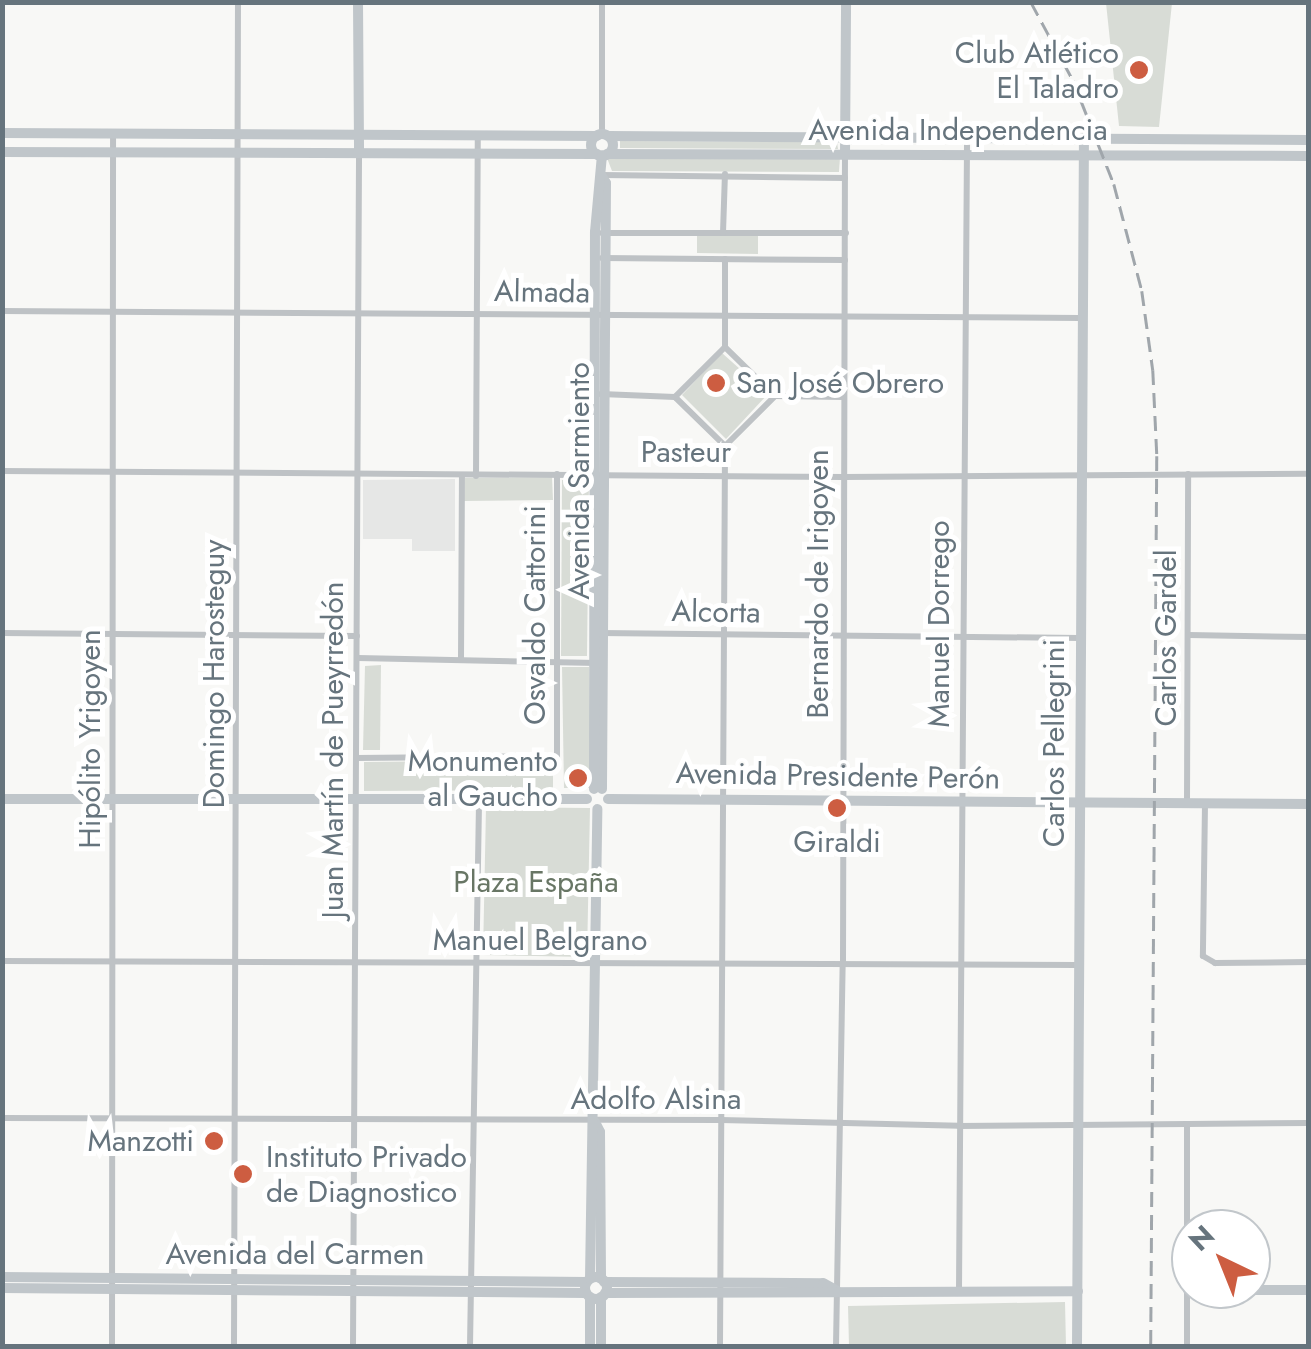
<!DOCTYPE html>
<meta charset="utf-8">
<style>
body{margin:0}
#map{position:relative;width:1311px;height:1349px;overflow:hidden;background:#f8f8f6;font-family:Jost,sans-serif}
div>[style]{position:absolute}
.built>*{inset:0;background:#e6e7e6}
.green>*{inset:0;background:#d8dcd6}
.street>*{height:6px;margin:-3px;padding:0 3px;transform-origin:3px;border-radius:3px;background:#bec2c5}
.secondary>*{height:10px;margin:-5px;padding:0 5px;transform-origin:5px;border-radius:5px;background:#c0c6ca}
.secondary>.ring{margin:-5px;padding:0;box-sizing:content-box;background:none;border:10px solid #c0c6ca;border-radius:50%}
.rail>*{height:2.5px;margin-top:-1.25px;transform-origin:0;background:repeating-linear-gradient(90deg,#a0a6ab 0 15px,transparent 0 23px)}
.dots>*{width:28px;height:28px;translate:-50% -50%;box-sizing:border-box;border:5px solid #fff;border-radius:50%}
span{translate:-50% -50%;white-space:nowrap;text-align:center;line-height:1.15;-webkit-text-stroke:10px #fff;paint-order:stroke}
.poi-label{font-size:30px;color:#66747d}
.right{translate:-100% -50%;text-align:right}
.left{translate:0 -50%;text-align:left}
.street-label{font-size:30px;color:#66747d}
.park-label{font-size:30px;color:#687665}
.frame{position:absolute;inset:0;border:5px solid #66747d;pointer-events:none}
.north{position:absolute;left:1171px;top:1209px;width:100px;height:100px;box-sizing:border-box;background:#fff;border:2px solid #c2c7cb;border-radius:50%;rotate:317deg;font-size:28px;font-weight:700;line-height:40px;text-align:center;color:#66747d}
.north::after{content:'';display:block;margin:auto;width:35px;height:45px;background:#cd5d41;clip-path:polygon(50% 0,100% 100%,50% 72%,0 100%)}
</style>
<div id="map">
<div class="built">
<div style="clip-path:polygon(455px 479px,455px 551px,412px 551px,412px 539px,363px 539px,363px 480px)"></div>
</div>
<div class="green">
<div style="clip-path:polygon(1106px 3px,1172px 3px,1159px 127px,1119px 126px)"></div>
<div style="clip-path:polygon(620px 141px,837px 142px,838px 149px,620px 148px)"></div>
<div style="clip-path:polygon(840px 157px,839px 172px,612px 171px,607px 158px)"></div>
<div style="clip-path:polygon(697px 235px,758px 236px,758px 254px,697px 253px)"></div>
<div style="clip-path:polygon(722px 353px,768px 394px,726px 439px,682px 395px)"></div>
<div style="clip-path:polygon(552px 477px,553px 500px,464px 501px,465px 478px)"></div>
<div style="clip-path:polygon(562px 480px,589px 480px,587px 656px,561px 656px)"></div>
<div style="clip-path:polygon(381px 665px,380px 750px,363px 750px,365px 666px)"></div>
<div style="clip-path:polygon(562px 667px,589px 667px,591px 788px,564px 788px)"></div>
<div style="clip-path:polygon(553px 760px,553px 790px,364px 791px,364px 762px)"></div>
<div style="clip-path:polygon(486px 807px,590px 808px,587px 957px,483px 955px)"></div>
<div style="clip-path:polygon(1065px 1302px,1066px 1346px,849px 1346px,848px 1306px)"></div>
</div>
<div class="street">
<div style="left:602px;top:134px;width:132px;rotate:-90deg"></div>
<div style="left:602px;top:175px;width:243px;rotate:0.7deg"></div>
<div style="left:602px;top:233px;width:244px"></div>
<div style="left:723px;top:233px;width:59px;rotate:-88.1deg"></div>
<div style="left:602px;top:258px;width:243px;rotate:0.5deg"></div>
<div style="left:725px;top:259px;width:88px;rotate:90deg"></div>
<div style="left:2px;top:311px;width:1078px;rotate:0.37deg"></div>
<div style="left:601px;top:394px;width:74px;rotate:2.3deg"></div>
<div style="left:775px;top:396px;width:69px;rotate:0.8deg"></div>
<div style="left:2px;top:471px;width:842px;rotate:0.41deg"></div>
<div style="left:844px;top:477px;width:464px;rotate:-0.4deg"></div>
<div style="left:476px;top:476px;width:341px;rotate:-89.7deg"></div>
<div style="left:2px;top:633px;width:355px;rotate:0.5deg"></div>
<div style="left:600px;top:633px;width:479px;rotate:0.6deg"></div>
<div style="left:1189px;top:635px;width:119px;rotate:1deg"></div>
<div style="left:358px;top:658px;width:239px;rotate:1.2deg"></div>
<div style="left:461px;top:659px;width:184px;rotate:-89.7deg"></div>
<div style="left:356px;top:758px;width:201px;rotate:-0.6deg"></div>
<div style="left:557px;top:756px;width:282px;rotate:-90deg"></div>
<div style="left:1187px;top:802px;width:328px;rotate:-89.8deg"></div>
<div style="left:1205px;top:804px;width:152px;rotate:90.8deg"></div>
<div style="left:1203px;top:956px;width:14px;rotate:30deg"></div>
<div style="left:1215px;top:963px;width:93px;rotate:-0.6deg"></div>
<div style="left:2px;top:961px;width:1076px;rotate:0.21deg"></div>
<div style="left:2px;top:1118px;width:719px;rotate:0.16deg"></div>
<div style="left:721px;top:1120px;width:238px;rotate:1.4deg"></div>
<div style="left:959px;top:1126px;width:349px;rotate:-0.5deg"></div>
<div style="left:959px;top:1290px;width:1152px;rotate:-89.6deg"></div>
<div style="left:112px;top:1346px;width:1213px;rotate:-89.95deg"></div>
<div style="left:234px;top:1346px;width:1344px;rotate:-89.83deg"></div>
<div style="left:353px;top:1346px;width:1193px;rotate:-89.71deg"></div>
<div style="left:470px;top:1346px;width:545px;rotate:-89.05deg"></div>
<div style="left:720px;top:1346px;width:900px;rotate:-89.68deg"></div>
<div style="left:725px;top:446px;width:71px;rotate:-45deg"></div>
<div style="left:775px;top:396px;width:70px;rotate:-135.6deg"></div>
<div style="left:725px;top:347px;width:71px;rotate:135deg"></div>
<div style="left:675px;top:397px;width:70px;rotate:44.4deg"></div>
<div style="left:836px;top:1346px;width:382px;rotate:-89deg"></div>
<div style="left:843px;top:964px;width:808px;rotate:-89.86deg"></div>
<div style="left:1187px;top:1346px;width:222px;rotate:-90deg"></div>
</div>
<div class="secondary">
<div style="left:358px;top:2px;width:151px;rotate:89.6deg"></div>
<div style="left:2px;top:133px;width:595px;rotate:0.29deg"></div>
<div class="ring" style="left:591px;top:134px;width:12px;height:12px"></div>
<div style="left:608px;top:136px;width:700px;rotate:0.33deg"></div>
<div style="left:2px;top:152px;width:595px;rotate:0.19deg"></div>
<div style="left:607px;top:154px;width:701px;rotate:0.16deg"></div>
<div style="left:845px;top:155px;width:153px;rotate:-89.6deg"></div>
<div style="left:601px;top:175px;width:9px;rotate:58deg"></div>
<div style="left:606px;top:183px;width:606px;rotate:90.38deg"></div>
<div style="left:594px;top:789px;width:557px;rotate:-89.9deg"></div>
<div style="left:595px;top:232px;width:77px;rotate:-84.8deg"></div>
<div style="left:2px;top:799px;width:585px"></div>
<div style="left:608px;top:799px;width:700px;rotate:0.41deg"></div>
<div style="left:595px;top:1122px;width:11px;rotate:63deg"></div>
<div style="left:600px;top:1132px;width:147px;rotate:89.6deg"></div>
<div style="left:2px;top:1277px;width:585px;rotate:0.49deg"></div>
<div class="ring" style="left:585px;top:1277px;width:12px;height:12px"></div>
<div style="left:590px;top:1279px;width:470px;rotate:-89.1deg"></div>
<div style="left:604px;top:1282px;width:219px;rotate:0.3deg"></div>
<div style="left:823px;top:1283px;width:15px;rotate:28deg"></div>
<div style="left:2px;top:1288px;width:584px;rotate:0.49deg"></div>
<div style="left:1188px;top:1290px;width:120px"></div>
<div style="left:605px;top:1293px;width:473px;rotate:-0.2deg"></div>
<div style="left:590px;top:1297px;width:49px;rotate:90deg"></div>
<div style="left:601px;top:1346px;width:49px;rotate:-90deg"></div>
<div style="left:1077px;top:1346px;width:1207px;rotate:-89.67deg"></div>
</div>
<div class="rail">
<div style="left:1031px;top:2px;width:89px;rotate:61.7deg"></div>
<div style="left:1073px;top:80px;width:112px;rotate:68.5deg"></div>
<div style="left:1114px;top:184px;width:111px;rotate:75.3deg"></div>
<div style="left:1142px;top:291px;width:80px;rotate:82.1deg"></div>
<div style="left:1153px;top:370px;width:86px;rotate:87.3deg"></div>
<div style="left:1157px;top:456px;width:890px;rotate:90.39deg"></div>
</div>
<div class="dots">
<div style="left:1139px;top:70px;background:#cd5d41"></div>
<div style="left:716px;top:383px;background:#cd5d41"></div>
<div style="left:578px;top:778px;background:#cd5d41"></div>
<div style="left:837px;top:808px;background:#cd5d41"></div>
<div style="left:214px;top:1141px;background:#cd5d41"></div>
<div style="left:243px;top:1174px;background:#cd5d41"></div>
</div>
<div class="poi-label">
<span class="right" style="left:1119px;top:70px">Club Atlético<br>El Taladro</span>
<span class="left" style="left:736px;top:383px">San José Obrero</span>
<span class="right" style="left:558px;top:778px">Monumento<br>al Gaucho</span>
<span style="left:837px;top:842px">Giraldi</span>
<span class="right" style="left:194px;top:1141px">Manzotti</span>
<span class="left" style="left:266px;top:1174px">Instituto Privado<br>de Diagnostico</span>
</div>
<div class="street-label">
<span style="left:958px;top:130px">Avenida Independencia</span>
<span style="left:542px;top:292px;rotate:1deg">Almada</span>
<span style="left:686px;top:452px">Pasteur</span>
<span style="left:579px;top:481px;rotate:-90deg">Avenida Sarmiento</span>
<span style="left:818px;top:584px;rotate:-90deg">Bernardo de Irigoyen</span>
<span style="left:716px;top:612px;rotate:1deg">Alcorta</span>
<span style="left:535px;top:615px;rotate:-90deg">Osvaldo Cattorini</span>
<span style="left:939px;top:624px;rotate:-90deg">Manuel Dorrego</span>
<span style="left:1166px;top:638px;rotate:-90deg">Carlos Gardel</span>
<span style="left:214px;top:674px;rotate:-90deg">Domingo Harosteguy</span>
<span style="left:90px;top:739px;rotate:-90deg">Hipólito Yrigoyen</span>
<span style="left:1054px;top:743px;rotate:-90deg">Carlos Pellegrini</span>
<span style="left:333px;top:750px;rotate:-90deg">Juan Martín de Pueyrredón</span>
<span style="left:838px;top:776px;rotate:1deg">Avenida Presidente Perón</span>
<span style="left:540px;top:940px">Manuel Belgrano</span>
<span style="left:656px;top:1099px">Adolfo Alsina</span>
<span style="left:295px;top:1254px">Avenida del Carmen</span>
</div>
<div class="park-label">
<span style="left:536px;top:882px">Plaza España</span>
</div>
<div class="frame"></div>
<div class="north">N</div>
</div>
